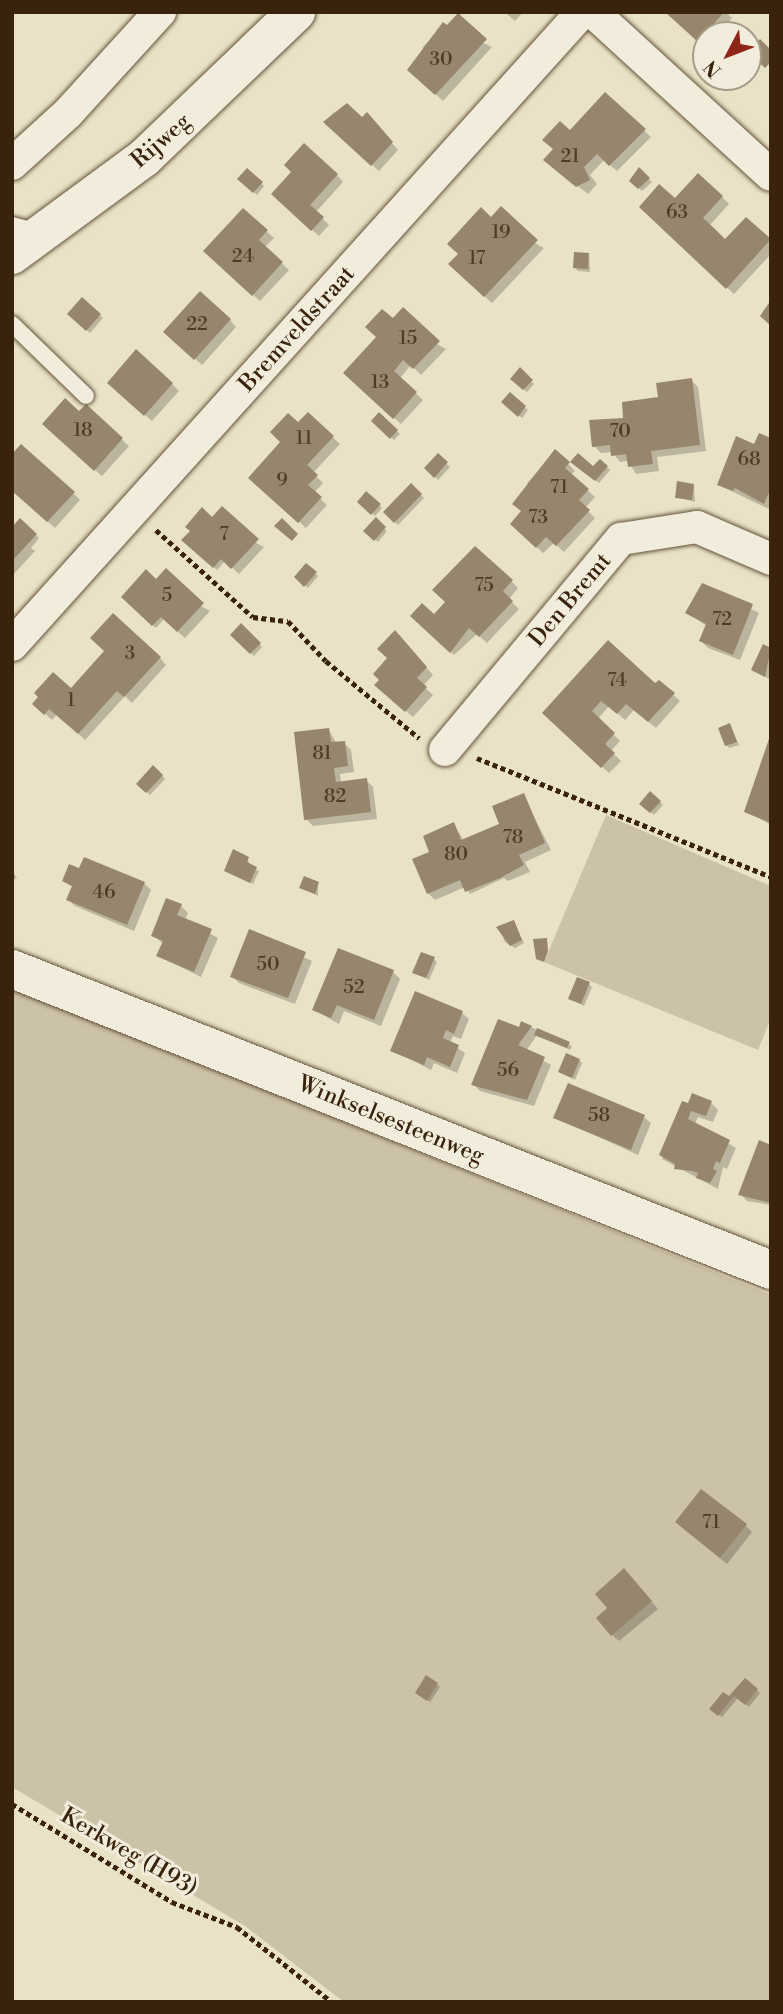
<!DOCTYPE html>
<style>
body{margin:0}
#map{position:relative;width:783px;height:2014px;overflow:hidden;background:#eae2c7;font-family:"Libre Bodoni",serif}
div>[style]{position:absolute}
.green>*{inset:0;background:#ccc2a7}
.shadow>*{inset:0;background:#0003}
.building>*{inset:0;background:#95866d}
.path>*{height:4.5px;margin-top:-2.25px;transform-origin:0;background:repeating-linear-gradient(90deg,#39230c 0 5px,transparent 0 8.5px)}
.roads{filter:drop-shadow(0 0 2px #65533b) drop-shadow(0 0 2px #65533b)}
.lane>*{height:16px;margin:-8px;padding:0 8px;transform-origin:8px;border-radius:8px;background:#f1ecdb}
.street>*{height:32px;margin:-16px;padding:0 16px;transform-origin:16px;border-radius:16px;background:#f1ecdb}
.secondary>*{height:38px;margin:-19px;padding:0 19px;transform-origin:19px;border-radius:19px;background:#f1ecdb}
span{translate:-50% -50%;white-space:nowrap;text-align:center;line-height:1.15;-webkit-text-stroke:6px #f1ecdb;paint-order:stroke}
.number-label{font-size:19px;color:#503c24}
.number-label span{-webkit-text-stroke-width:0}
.street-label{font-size:23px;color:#39230c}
.frame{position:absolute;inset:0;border:14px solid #39230c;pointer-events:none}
.north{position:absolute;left:692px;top:21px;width:70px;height:70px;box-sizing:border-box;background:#f1ecdb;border:2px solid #a79c88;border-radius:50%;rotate:228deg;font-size:19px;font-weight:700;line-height:28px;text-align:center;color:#39230c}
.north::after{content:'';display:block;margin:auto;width:24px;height:32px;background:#8f2418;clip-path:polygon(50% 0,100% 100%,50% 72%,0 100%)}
</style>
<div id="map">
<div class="green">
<div style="clip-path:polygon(606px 815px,771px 886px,771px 1018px,758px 1050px,544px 962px)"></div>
<div style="clip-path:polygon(12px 987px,771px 1295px,771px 2002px,344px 2002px,245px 1926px,12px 1787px)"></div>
</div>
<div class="shadow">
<div style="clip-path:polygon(505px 12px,523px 12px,515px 21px)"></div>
<div style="clip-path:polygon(667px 12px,726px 12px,732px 18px,716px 35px,706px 35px,705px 47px)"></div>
<div style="clip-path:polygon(444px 24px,492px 47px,443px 101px,416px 76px,426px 51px,422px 48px)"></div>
<div style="clip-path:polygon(605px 94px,651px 137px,617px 171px,604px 160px,590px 175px,597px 184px,588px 194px,552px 166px,555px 149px)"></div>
<div style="clip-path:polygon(334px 112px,343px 121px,373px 122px,398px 150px,379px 171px,325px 122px)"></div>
<div style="clip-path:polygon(247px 170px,264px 186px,257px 195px,240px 179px)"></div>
<div style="clip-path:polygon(639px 170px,652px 182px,642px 191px,631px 180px)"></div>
<div style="clip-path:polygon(293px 172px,337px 175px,343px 182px,316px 212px,329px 225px,319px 236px,280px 201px)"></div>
<div style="clip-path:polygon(722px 197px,729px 204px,709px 226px,725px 241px,746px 219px,771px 242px,771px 254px,734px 294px,642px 207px)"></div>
<div style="clip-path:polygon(243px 210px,274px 238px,265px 247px,289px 270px,260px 301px,212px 258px)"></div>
<div style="clip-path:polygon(491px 219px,544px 248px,492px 303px,457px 271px)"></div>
<div style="clip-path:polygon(589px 255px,590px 272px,578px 271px,575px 268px)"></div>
<div style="clip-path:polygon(82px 299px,103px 318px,90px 333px,70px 314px)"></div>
<div style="clip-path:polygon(230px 320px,236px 327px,202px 365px,172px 338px)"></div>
<div style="clip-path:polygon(393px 320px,446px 349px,421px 375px,411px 365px,400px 378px,423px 400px,401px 424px,352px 380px)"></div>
<div style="clip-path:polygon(520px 370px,534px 384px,527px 392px,512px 379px)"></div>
<div style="clip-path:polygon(691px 380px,698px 387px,706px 451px,657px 457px,659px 471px,636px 474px,628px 461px,620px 462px,612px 452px,601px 453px,594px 446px,625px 419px)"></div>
<div style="clip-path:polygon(172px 384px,179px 391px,152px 421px,123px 395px)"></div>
<div style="clip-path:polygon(510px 394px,528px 410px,522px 418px,503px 402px)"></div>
<div style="clip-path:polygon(86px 406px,129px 446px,102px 476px,51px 431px)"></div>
<div style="clip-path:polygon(308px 414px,340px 444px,313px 473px,323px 483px,314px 493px,327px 505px,306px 528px,257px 484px,283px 442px)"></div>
<div style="clip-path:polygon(379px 414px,400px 434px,394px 440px,373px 421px)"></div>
<div style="clip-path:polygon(771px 440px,771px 510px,719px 485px,755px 446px)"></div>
<div style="clip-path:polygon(556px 451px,575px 471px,571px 475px,595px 497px,585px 508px,595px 518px,564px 552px,554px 543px,543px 553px,512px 524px,523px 512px,531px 487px,527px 483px)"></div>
<div style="clip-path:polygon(438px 456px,450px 467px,438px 480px,426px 468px)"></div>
<div style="clip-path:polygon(600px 461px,610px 470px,599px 483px,575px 465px,593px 468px)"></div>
<div style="clip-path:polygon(411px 485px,424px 498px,398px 525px,385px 512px)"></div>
<div style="clip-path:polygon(694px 485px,695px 502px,677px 497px)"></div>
<div style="clip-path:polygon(12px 490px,73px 493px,80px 500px,55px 528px)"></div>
<div style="clip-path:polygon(366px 493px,382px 508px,375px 516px,359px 501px)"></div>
<div style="clip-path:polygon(212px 520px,264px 547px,239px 574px,225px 561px,217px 570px,184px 540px)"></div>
<div style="clip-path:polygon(376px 520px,387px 531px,378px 542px,366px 531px)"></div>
<div style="clip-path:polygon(20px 521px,39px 538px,31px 548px,35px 551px,12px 576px,12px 529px)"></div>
<div style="clip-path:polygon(306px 565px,318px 576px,308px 588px,296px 577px)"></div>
<div style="clip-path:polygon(156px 581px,210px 611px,185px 638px,164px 619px,156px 628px,123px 597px)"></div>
<div style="clip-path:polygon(511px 581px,518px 588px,509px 599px,519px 609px,487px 643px,477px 634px,454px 655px,412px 616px,434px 617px,447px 602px)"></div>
<div style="clip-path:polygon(703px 585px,759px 613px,740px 660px,708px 648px,701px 641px,707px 626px,687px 613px)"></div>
<div style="clip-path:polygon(241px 625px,262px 647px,254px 656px,232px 635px)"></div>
<div style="clip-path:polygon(395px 633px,433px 675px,423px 686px,433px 695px,413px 717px,383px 691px,381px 680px)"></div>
<div style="clip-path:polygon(764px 647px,771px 650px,769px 679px,753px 670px)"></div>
<div style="clip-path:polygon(106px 651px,160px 658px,166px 665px,132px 703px,125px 696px,85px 740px,57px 714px,52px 720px,34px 704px,71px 690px)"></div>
<div style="clip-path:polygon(659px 682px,680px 701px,656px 728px,634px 710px,625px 720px,609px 706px,598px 719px,620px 741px,611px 751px,621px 761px,609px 773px,544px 713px)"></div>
<div style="clip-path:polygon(730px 725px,739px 745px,729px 748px,726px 745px)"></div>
<div style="clip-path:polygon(329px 730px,336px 743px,344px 743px,351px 750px,354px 772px,340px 774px,341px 783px,366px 780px,373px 787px,377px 819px,313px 826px,306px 819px)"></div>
<div style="clip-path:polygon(771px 738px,771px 825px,746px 811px)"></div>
<div style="clip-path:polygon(154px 767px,165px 779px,150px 795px,138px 784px)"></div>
<div style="clip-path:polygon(650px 793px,663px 805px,654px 815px,642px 804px)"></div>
<div style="clip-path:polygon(523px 795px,551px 850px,525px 862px,530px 872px,508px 881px,504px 878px,470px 894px,465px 887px,435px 900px,428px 893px,431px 853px,454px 824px,464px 841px,502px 825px)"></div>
<div style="clip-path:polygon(248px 858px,249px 865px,259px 871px,253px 884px,226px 871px)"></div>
<div style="clip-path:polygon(12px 870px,17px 878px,12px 881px)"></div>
<div style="clip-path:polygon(64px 881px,144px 883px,151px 890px,134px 931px,75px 906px,68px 899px,73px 887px)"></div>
<div style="clip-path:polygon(318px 884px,318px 896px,301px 888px)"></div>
<div style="clip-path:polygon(181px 906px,188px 913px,185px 920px,218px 938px,201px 977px,158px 956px,163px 944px,153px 935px)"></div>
<div style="clip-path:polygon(513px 922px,524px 943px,515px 948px,505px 942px,499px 928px)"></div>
<div style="clip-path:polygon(250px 931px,312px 961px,295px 1004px,239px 983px,232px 976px)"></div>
<div style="clip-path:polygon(434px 959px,437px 962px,429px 980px,414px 972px)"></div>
<div style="clip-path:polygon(393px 972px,400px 979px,381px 1026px,344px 1011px,339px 1024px,314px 1010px)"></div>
<div style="clip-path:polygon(589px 984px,592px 987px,584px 1006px,570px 998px)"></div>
<div style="clip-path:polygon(462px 1013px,469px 1019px,461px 1039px,453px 1036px,450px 1043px,465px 1053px,457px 1073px,434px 1063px,431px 1070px,392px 1050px)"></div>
<div style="clip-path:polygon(531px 1027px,572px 1046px,570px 1050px,537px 1035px,526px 1051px,551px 1065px,534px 1106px,480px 1091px,473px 1084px,520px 1029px)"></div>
<div style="clip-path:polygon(579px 1060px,582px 1063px,575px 1080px,560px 1072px)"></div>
<div style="clip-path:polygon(683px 1103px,711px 1103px,718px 1110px,713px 1122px,698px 1117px,695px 1124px,736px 1148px,727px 1169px,723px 1167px,718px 1189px,662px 1159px)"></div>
<div style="clip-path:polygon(555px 1117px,644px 1117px,651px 1123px,638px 1155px)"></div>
<div style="clip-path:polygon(771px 1147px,771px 1205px,747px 1201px,740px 1194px)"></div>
<div style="clip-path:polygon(745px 1525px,752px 1532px,727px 1564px,684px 1529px)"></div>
<div style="clip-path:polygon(631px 1578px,658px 1609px,619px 1641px,612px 1635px,610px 1608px)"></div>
<div style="clip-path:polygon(745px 1680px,760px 1693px,749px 1707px,738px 1698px,722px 1717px,715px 1712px)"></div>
<div style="clip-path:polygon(437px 1684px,440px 1687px,430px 1702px,420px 1696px)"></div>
</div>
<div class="building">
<div style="clip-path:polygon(665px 12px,724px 12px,698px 42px)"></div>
<div style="clip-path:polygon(458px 13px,487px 39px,435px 95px,407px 70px,443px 22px,447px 25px)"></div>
<div style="clip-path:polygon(760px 39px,771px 50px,771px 62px,765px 68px,748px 52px)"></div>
<div style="clip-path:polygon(605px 92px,646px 129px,609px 166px,597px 154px,584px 167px,590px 180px,576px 187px,543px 160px,553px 149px,542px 140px,560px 121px,570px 130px)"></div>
<div style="clip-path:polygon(347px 103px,362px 117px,367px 112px,393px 142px,371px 166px,323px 122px)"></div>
<div style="clip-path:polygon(304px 143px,338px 174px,310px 205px,324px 217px,311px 231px,271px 194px,291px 172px,284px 165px)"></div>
<div style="clip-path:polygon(639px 167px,650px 178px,638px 189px,629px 181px)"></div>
<div style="clip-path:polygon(247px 168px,263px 182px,253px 193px,237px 179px)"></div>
<div style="clip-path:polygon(698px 173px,723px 196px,703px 218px,715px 229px,725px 239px,746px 217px,771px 239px,726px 289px,639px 207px,659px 184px,675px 198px)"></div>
<div style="clip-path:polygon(501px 206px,538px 240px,484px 297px,448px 264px,458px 254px,447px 244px,481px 207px,491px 217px)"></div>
<div style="clip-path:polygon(243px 208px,268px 230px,259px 240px,283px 262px,252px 296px,203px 251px)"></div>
<div style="clip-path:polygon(574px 252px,589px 253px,588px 269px,573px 268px)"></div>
<div style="clip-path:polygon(200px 291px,231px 319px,194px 360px,163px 332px)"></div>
<div style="clip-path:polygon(82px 297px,101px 314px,86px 331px,67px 314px)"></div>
<div style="clip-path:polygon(771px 300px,771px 326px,760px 316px)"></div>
<div style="clip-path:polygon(403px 307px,440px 341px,413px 369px,403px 360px,394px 371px,417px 392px,393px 419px,343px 373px,376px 337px,365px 327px,382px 309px,393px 318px)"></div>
<div style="clip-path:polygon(136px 349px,173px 383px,144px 416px,107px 383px)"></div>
<div style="clip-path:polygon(520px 367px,533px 380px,523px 390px,510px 379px)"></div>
<div style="clip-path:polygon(692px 378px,700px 445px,651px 451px,653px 464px,628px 467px,626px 454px,611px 456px,610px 445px,592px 447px,589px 420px,623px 418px,622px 402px,658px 397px,656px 383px)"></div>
<div style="clip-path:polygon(510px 392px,526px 406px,518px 417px,501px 402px)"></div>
<div style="clip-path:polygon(65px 398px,79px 411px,86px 404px,123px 438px,94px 471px,42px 424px)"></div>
<div style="clip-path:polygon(308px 412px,334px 436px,307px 465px,318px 475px,308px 485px,322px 497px,298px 523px,248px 478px,280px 442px,270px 432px,288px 413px,298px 422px)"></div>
<div style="clip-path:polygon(379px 412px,398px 430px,390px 439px,371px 421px)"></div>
<div style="clip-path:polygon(759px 433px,771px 438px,771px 488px,764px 504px,735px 488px,733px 491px,717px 485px,736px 436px,754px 444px)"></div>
<div style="clip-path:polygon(21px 444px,75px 492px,47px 522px,12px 491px,12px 454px)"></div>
<div style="clip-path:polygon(555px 449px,570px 462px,565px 468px,589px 489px,579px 500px,590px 510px,556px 546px,546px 537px,536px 548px,510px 524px,521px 511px,512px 504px)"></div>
<div style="clip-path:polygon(438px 453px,448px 462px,434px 478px,424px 468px)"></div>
<div style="clip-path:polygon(578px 453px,593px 466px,600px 459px,608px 466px,595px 481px,570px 462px)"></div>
<div style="clip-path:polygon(677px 481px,694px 484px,692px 500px,675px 498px)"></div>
<div style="clip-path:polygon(411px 483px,422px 494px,394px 523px,383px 512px)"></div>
<div style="clip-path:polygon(366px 491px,381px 504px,371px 515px,357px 502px)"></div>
<div style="clip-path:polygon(222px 506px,259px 539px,231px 569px,221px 559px,213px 568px,181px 540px,190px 531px,185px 527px,202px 507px,212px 517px)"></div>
<div style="clip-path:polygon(376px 517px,386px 527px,374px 541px,363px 531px)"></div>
<div style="clip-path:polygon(20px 518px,37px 534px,12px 561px,12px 527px)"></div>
<div style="clip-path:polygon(282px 518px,298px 534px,292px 541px,274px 526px)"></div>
<div style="clip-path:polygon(475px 546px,513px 580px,503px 591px,513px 601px,479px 637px,469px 628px,450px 653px,410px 616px,422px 603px,434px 614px,445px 602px,432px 590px)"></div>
<div style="clip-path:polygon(306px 563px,317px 572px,304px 587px,294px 577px)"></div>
<div style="clip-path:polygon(166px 568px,204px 603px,177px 632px,161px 617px,152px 626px,121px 597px,146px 569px,156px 579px)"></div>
<div style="clip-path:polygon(702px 583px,753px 604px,733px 655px,699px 641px,706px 624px,685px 613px)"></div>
<div style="clip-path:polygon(113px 613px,161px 657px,124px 697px,117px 691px,78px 734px,49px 709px,44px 715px,32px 704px,38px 697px,34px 693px,53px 672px,71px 688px,104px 651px,90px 638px)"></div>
<div style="clip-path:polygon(241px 623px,261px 643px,250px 654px,230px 635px)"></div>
<div style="clip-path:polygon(395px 630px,427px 667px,417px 678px,427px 687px,405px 712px,374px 685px,379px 680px,373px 674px,387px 658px,377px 649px)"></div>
<div style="clip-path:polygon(608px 640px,655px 683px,659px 680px,675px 693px,648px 722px,626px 704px,617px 714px,601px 701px,592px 711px,615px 733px,605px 744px,615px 753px,601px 768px,542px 713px)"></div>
<div style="clip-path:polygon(763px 644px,771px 648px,765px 677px,751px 670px)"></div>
<div style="clip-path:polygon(730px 723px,737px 742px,725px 746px,718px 728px)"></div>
<div style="clip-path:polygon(329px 728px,331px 742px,345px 741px,348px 766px,334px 768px,336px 782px,367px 778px,371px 812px,304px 820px,294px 732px)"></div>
<div style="clip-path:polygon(771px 733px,771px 823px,744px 812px)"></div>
<div style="clip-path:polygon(153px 765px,163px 775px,146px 793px,136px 784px)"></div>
<div style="clip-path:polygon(650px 791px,661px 801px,650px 813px,639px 804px)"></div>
<div style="clip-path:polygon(524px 793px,545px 843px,519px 855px,524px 865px,500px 878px,465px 892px,460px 880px,427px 894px,412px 859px,429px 852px,423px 836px,454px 822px,461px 840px,499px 824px,492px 806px)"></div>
<div style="clip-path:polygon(233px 849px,249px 857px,247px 862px,257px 867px,250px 883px,224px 871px)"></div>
<div style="clip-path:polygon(84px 857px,145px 882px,127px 925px,66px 900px,72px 886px,62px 881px,69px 864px,79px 868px)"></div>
<div style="clip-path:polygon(304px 876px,319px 882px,315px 894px,299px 888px)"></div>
<div style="clip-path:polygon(166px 898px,182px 904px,177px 915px,212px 929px,194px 972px,156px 956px,163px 941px,151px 936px)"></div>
<div style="clip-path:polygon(514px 920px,522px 940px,510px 946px,496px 927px)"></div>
<div style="clip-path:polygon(249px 929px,306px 952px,288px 998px,230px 977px)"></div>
<div style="clip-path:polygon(547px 938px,548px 951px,544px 962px,536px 959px,533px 939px)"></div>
<div style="clip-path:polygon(338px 948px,394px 970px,374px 1020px,337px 1005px,331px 1018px,312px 1010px)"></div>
<div style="clip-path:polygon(421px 952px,435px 957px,426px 978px,412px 973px)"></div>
<div style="clip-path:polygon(577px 977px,590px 982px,581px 1004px,568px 999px)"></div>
<div style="clip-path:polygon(415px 991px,463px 1011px,454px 1034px,446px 1030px,443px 1038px,459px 1045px,450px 1067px,427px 1057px,424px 1065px,390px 1051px)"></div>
<div style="clip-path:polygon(498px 1019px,519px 1027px,521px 1021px,532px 1026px,518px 1045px,545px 1057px,527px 1100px,471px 1085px)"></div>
<div style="clip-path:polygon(537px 1028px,570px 1042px,567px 1048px,534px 1035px)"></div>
<div style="clip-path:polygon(566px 1053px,580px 1059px,572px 1078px,558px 1072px)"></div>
<div style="clip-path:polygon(568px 1083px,645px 1115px,631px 1150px,553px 1118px)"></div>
<div style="clip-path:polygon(692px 1093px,712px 1101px,706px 1116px,691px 1111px,688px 1119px,730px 1140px,720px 1163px,716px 1161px,713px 1169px,717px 1171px,710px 1183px,696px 1178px,698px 1173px,692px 1171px,674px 1169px,675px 1164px,659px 1155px,682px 1101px,688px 1103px)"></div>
<div style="clip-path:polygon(759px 1140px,771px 1145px,771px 1203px,738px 1195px)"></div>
<div style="clip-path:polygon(701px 1489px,747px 1524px,720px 1558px,675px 1522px)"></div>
<div style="clip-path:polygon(624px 1568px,652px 1601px,611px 1636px,596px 1618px,607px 1608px,595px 1594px)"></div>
<div style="clip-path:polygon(426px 1675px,438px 1683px,427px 1701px,415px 1693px)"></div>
<div style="clip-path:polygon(745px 1678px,758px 1689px,745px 1705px,734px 1696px,718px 1716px,709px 1709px,723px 1692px,729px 1696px)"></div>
</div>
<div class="path">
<div style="left:156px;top:530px;width:130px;rotate:41.9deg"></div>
<div style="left:253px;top:617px;width:35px;rotate:7deg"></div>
<div style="left:288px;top:621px;width:55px;rotate:46.5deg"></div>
<div style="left:326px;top:661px;width:121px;rotate:39.6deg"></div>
<div style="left:477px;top:758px;width:317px;rotate:22deg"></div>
<div style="left:12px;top:1804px;width:188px;rotate:31.5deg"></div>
<div style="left:172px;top:1902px;width:70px;rotate:21deg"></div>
<div style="left:237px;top:1927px;width:121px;rotate:38.3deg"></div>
</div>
<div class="roads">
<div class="lane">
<div style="left:12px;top:225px;width:27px;rotate:15deg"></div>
<div style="left:12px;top:324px;width:103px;rotate:44.2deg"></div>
</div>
<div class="street">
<div style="left:593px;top:12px;width:241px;rotate:42.5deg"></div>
<div style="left:12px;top:164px;width:76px;rotate:-42.3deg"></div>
<div style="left:68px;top:113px;width:137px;rotate:-47.7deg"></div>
<div style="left:12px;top:645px;width:852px;rotate:-48deg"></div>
<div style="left:445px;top:750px;width:275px;rotate:-50.2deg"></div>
<div style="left:621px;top:539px;width:77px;rotate:-9deg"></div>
<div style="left:697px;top:527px;width:81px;rotate:23.4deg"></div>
</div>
<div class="secondary">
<div style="left:12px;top:255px;width:164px;rotate:-36.3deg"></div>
<div style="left:144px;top:158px;width:211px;rotate:-43.8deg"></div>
<div style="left:12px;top:969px;width:817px;rotate:21.63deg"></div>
</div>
</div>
<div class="number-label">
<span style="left:441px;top:60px">30</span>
<span style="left:570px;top:157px">21</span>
<span style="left:677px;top:213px">63</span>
<span style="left:501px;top:233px">19</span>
<span style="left:243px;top:257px">24</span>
<span style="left:477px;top:259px">17</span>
<span style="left:197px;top:325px">22</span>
<span style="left:408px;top:339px">15</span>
<span style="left:380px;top:383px">13</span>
<span style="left:83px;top:431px">18</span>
<span style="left:620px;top:432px">70</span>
<span style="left:304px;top:439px">11</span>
<span style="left:749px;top:460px">68</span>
<span style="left:282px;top:481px">9</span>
<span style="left:559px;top:488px">71</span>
<span style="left:538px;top:518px">73</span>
<span style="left:224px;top:535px">7</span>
<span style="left:484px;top:586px">75</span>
<span style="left:167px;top:596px">5</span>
<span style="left:722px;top:620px">72</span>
<span style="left:130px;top:654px">3</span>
<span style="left:617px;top:681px">74</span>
<span style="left:71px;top:701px">1</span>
<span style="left:322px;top:754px">81</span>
<span style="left:335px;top:797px">82</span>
<span style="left:513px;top:838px">78</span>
<span style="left:456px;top:855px">80</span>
<span style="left:104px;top:893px">46</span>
<span style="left:268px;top:965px">50</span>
<span style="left:354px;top:988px">52</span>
<span style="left:508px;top:1071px">56</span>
<span style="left:599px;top:1116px">58</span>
<span style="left:711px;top:1523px">71</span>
</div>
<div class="street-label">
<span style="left:161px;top:141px;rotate:-41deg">Rijweg</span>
<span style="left:297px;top:329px;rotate:-48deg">Bremveldstraat</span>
<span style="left:570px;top:600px;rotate:-50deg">Den Bremt</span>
<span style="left:391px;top:1120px;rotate:22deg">Winkselsesteenweg</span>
<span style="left:129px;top:1852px;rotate:30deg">Kerkweg (H93)</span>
</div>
<div class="frame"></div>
<div class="north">N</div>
</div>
